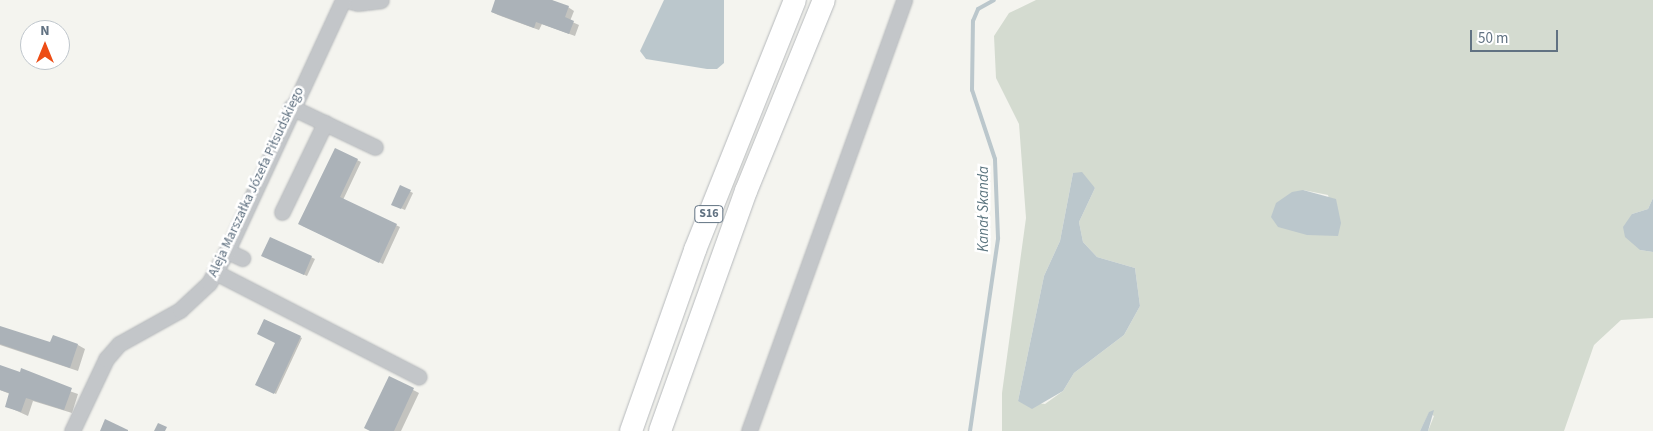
<!DOCTYPE html>
<meta charset="utf-8">
<style>
body{margin:0}
#map{position:relative;width:1653px;height:431px;overflow:hidden;background:#f4f4ef;font-family:"Source Sans 3",sans-serif}
div>[style]{position:absolute}
.green>*{inset:0;background:#d4dbd0}
.water>*{inset:0;background:#bbc7cc}
.shadow>*{inset:0;background:#0003}
.stream>*{height:4px;margin:-2px;padding:0 2px;transform-origin:2px;border-radius:2px;background:#bbc7cc}
.building>*{inset:0;background:#abb2b8}
.roads{filter:drop-shadow(0 0 1px #b5b8bb) drop-shadow(0 0 1px #b5b8bb)}
.minor>*{height:15px;margin:-7.5px;padding:0 7.5px;transform-origin:7.5px;border-radius:7.5px;background:#c3c6c9}
.highway>*{height:22px;margin:-11px;padding:0 11px;transform-origin:11px;border-radius:11px;background:#fff}
span{translate:-50% -50%;white-space:nowrap;text-align:center;line-height:1.15;-webkit-text-stroke:5px #fff;paint-order:stroke}
.shield-label span{padding:1px 4px;background:#fff;border:1px solid;border-radius:4px;-webkit-text-stroke-width:0}
.shield-label{font-size:12px;color:#617282;font-weight:700}
.street-label{font-size:14px;color:#617282}
.water-label{font-size:15px;color:#5c7680;font-style:italic}
.north{position:absolute;left:20px;top:20px;width:50px;height:50px;box-sizing:border-box;background:#fff;border:1px solid #c0c7cd;border-radius:50%;rotate:0deg;font-size:14px;font-weight:700;line-height:20px;text-align:center;color:#617282}
.north::after{content:'';display:block;margin:auto;width:18px;height:22px;background:#ed4d15;clip-path:polygon(50% 0,100% 100%,50% 72%,0 100%)}
.scale{position:absolute;left:1470px;top:30px;width:88px;height:22px;box-sizing:border-box;border:2px solid #617282;border-top:0;padding-left:6px;font-size:15px;line-height:18px;white-space:nowrap;color:#617282;-webkit-text-stroke:4px #fff;paint-order:stroke}
</style>
<div id="map">
<div class="green">
<div style="clip-path:polygon(evenodd,1036px 0,1653px 0,1653px 198px,1648px 209px,1632px 214px,1640px 250px,1653px 252px,1653px 318px,1621px 320px,1594px 345px,1564px 431px,1428px 431px,1434px 416px,1429px 413px,1420px 431px,1002px 431px,1002px 393px,1026px 218px,1019px 124px,996px 78px,994px 36px,1009px 13px,1036px 0,1073px 173px,1095px 188px,1079px 222px,1083px 242px,1097px 257px,1135px 268px,1140px 306px,1124px 335px,1074px 373px,1063px 391px,1045px 404px,1018px 401px,1044px 276px,1060px 241px,1073px 173px,1036px 0,1303px 190px,1328px 195px,1338px 235px,1303px 190px)"></div>
</div>
<div class="water">
<div style="clip-path:polygon(664px 0,724px 0,724px 63px,717px 69px,707px 69px,646px 59px,640px 51px)"></div>
<div style="clip-path:polygon(1082px 172px,1095px 188px,1079px 222px,1083px 242px,1097px 257px,1135px 268px,1140px 306px,1124px 335px,1074px 373px,1063px 391px,1032px 409px,1018px 401px,1044px 276px,1060px 241px,1073px 173px)"></div>
<div style="clip-path:polygon(1303px 190px,1336px 199px,1341px 223px,1338px 236px,1307px 235px,1278px 227px,1271px 217px,1276px 203px,1292px 192px)"></div>
<div style="clip-path:polygon(1653px 198px,1653px 252px,1640px 250px,1625px 237px,1623px 227px,1632px 214px,1648px 209px)"></div>
<div style="clip-path:polygon(1434px 410px,1428px 431px,1420px 431px,1429px 412px)"></div>
</div>
<div class="shadow">
<div style="clip-path:polygon(497px 0,551px 0,568px 7px,574px 11px,570px 21px,579px 25px,575px 36px,542px 24px,539px 30px,498px 15px,492px 12px)"></div>
<div style="clip-path:polygon(335px 149px,361px 162px,343px 200px,400px 227px,383px 264px,303px 226px)"></div>
<div style="clip-path:polygon(401px 187px,413px 193px,405px 210px,396px 206px)"></div>
<div style="clip-path:polygon(271px 238px,315px 259px,307px 276px,266px 257px)"></div>
<div style="clip-path:polygon(265px 320px,302px 338px,276px 394px,257px 384px,276px 343px)"></div>
<div style="clip-path:polygon(0 328px,51px 344px,53px 336px,78px 345px,85px 349px,78px 371px,0 345px)"></div>
<div style="clip-path:polygon(0 367px,78px 394px,72px 413px,33px 401px,28px 416px,6px 406px,10px 394px,0 390px)"></div>
<div style="clip-path:polygon(390px 378px,419px 393px,401px 431px,372px 431px)"></div>
</div>
<div class="stream">
<div style="left:970px;top:431px;width:195px;rotate:-81.7deg"></div>
<div style="left:998px;top:238px;width:79px;rotate:-92.2deg"></div>
<div style="left:995px;top:159px;width:73px;rotate:-108.4deg"></div>
<div style="left:972px;top:90px;width:69px;rotate:-89.2deg"></div>
<div style="left:973px;top:21px;width:13px;rotate:-67deg"></div>
<div style="left:978px;top:9px;width:18px;rotate:-29deg"></div>
</div>
<div class="building">
<div style="clip-path:polygon(495px 0,552px 0,569px 6px,565px 17px,574px 21px,569px 34px,536px 22px,534px 28px,491px 12px)"></div>
<div style="clip-path:polygon(335px 148px,358px 159px,340px 197px,397px 224px,379px 263px,298px 224px)"></div>
<div style="clip-path:polygon(400px 185px,411px 190px,401px 209px,391px 205px)"></div>
<div style="clip-path:polygon(270px 237px,312px 256px,304px 275px,261px 256px)"></div>
<div style="clip-path:polygon(264px 319px,301px 336px,274px 394px,255px 385px,275px 343px,257px 334px)"></div>
<div style="clip-path:polygon(0 326px,50px 342px,53px 335px,78px 344px,70px 368px,0 344px)"></div>
<div style="clip-path:polygon(0 365px,20px 372px,21px 368px,72px 388px,64px 410px,26px 398px,21px 412px,5px 407px,9px 393px,0 390px)"></div>
<div style="clip-path:polygon(389px 376px,414px 388px,394px 431px,370px 431px,364px 428px)"></div>
<div style="clip-path:polygon(105px 419px,128px 430px,128px 431px,100px 431px)"></div>
<div style="clip-path:polygon(158px 423px,167px 427px,165px 431px,154px 431px)"></div>
</div>
<div class="roads">
<div class="minor">
<div style="left:346px;top:0;width:12px;rotate:14deg"></div>
<div style="left:358px;top:3px;width:23px;rotate:-7deg"></div>
<div style="left:291px;top:107px;width:93px;rotate:25.5deg"></div>
<div style="left:282px;top:212px;width:99px;rotate:-64.2deg"></div>
<div style="left:227px;top:251px;width:17px;rotate:25deg"></div>
<div style="left:215px;top:272px;width:229px;rotate:27.2deg"></div>
<div style="left:72px;top:431px;width:80px;rotate:-64.7deg"></div>
<div style="left:106px;top:359px;width:20px;rotate:-49deg"></div>
<div style="left:119px;top:344px;width:70px;rotate:-29.1deg"></div>
<div style="left:180px;top:310px;width:40px;rotate:-43deg"></div>
<div style="left:209px;top:283px;width:37px;rotate:-61deg"></div>
<div style="left:227px;top:251px;width:277px;rotate:-65.2deg"></div>
<div style="left:749px;top:431px;width:458px;rotate:-70.2deg"></div>
</div>
<div class="highway">
<div style="left:631px;top:431px;width:192px;rotate:-70.5deg"></div>
<div style="left:695px;top:250px;width:269px;rotate:-68.2deg"></div>
<div style="left:660px;top:431px;width:255px;rotate:-70.3deg"></div>
<div style="left:746px;top:191px;width:206px;rotate:-67.8deg"></div>
</div>
</div>
<div class="shield-label">
<span style="left:709px;top:214px">S16</span>
</div>
<div class="street-label">
<span style="left:256px;top:182px;rotate:-65deg">Aleja Marszałka Józefa Piłsudskiego</span>
</div>
<div class="water-label">
<span style="left:984px;top:209px;rotate:-90deg">Kanał Skanda</span>
</div>
<div class="north">N</div>
<div class="scale">50 m</div>
</div>
